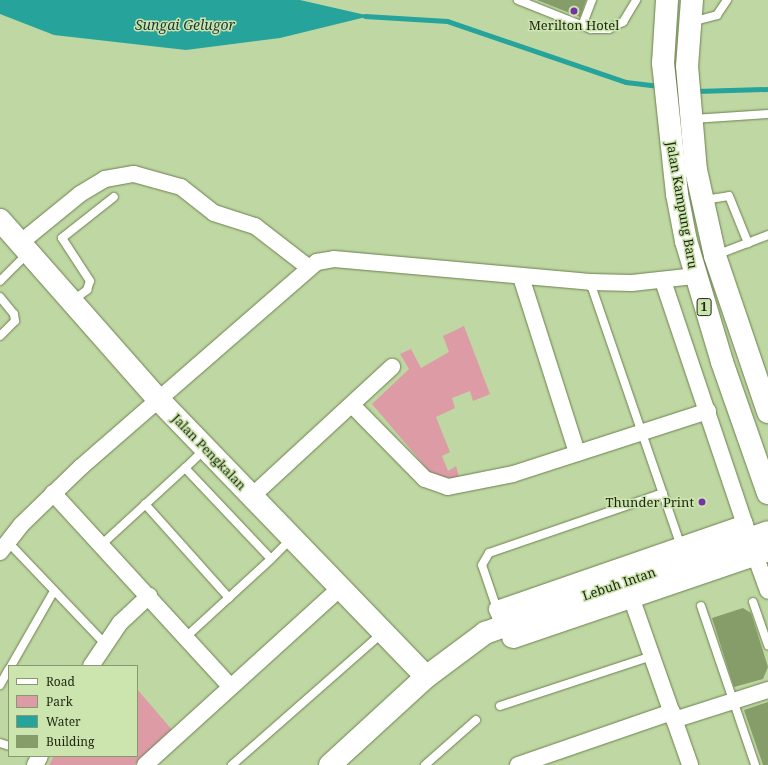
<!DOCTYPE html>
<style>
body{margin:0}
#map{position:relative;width:768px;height:765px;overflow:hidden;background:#bfd7a2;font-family:"Noto Serif",serif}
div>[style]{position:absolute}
.green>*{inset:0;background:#dd9ba6}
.water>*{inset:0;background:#26a39b}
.stream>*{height:4.5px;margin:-2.25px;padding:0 2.25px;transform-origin:2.25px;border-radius:2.25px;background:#26a39b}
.building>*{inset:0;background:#869d6a}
.roads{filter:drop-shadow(0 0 1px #6b814f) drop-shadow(0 0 1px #6b814f)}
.lane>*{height:8px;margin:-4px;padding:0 4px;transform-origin:4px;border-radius:4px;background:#fff}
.street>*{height:16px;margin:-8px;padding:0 8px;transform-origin:8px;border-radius:8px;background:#fff}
.secondary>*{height:22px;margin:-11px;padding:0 11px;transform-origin:11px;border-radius:11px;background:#fff}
.primary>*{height:22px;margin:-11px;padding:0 11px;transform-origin:11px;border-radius:11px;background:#fff}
.dots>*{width:11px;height:11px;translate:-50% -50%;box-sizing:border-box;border:2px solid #cce5af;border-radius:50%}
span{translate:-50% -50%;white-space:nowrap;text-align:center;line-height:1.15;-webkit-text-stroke:3px #cce5af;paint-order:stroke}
.shield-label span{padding:1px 3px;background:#cce5af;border:1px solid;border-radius:3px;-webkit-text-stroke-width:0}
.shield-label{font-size:12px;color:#1e2612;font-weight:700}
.poi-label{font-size:13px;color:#1e2612}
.right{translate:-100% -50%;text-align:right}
.street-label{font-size:13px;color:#1e2612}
.water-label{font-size:14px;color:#1d3734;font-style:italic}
.legend{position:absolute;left:8px;top:665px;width:130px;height:92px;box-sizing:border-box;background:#cce5af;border:1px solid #869970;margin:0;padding:5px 7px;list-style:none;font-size:12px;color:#1e2612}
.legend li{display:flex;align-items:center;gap:8px;height:20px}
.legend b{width:20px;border:1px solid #869970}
</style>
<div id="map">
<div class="green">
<div style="clip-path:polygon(464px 326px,490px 394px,473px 401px,470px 391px,452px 398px,455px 408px,436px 417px,450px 452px,442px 456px,448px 471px,456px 466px,460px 481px,434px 477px,372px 404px,409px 369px,400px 354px,411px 349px,421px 368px,449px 352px,443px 336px)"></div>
<div style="clip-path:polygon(137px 689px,172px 730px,134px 765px,49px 765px,54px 756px,137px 756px)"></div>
</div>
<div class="water">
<div style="clip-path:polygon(0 0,300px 0,370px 16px,280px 38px,186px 50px,54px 35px,0 14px)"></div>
</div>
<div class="stream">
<div style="left:365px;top:16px;width:82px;rotate:3.5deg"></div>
<div style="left:447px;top:21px;width:189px;rotate:18.8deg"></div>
<div style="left:626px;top:82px;width:33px;rotate:7deg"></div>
<div style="left:696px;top:91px;width:72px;rotate:-1.6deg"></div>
</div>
<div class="building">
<div style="clip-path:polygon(537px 0,586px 0,580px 17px)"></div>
<div style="clip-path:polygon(743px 608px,751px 613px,768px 667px,763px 679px,734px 687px,712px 618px)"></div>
<div style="clip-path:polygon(768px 702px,768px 765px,763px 765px,744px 710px)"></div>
</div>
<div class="roads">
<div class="lane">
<div style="left:518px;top:0;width:79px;rotate:21.7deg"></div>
<div style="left:591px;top:29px;width:18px"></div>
<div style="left:609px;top:29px;width:16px;rotate:-27deg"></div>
<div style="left:623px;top:22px;width:26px;rotate:-59deg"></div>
<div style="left:691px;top:22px;width:27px;rotate:-15deg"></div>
<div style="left:717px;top:15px;width:18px;rotate:-56deg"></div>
<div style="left:582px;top:26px;width:28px;rotate:-69deg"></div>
<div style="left:693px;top:119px;width:75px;rotate:-3.8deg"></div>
<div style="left:704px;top:200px;width:25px;rotate:-9deg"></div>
<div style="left:729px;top:196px;width:51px;rotate:68deg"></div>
<div style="left:716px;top:255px;width:56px;rotate:-21deg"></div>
<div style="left:0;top:281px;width:40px;rotate:-45deg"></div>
<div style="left:590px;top:282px;width:280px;rotate:71deg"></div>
<div style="left:0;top:297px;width:22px;rotate:51deg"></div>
<div style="left:14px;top:314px;width:7px;rotate:82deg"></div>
<div style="left:15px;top:321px;width:21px;rotate:135deg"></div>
<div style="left:72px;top:301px;width:19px;rotate:-36deg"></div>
<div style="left:87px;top:290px;width:9px;rotate:-72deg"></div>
<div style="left:90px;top:281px;width:51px;rotate:-123.1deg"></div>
<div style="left:62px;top:238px;width:66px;rotate:-38.3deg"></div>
<div style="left:205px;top:449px;width:28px;rotate:136deg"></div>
<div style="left:185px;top:468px;width:125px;rotate:46.6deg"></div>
<div style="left:271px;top:559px;width:28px;rotate:-45deg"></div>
<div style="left:145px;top:504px;width:126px;rotate:48.2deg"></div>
<div style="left:7px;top:541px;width:141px;rotate:46.4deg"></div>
<div style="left:101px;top:545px;width:114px;rotate:-42.5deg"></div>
<div style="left:753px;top:602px;width:46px;rotate:70.8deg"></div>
<div style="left:701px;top:606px;width:168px;rotate:71.2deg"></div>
<div style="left:497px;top:609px;width:46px;rotate:-108.8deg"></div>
<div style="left:482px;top:565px;width:14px;rotate:-60deg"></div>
<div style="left:489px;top:553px;width:184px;rotate:-19deg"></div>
<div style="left:187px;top:636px;width:114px;rotate:-42.5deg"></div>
<div style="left:11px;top:666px;width:86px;rotate:-60.2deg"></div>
<div style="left:0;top:685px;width:18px;rotate:-61deg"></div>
<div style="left:500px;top:706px;width:160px;rotate:-18.2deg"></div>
<div style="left:0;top:743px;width:9px;rotate:18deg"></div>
<div style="left:232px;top:765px;width:200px;rotate:-41.3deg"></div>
<div style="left:425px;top:765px;width:68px;rotate:-41.4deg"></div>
</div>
<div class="street">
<div style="left:20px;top:243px;width:77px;rotate:-39.2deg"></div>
<div style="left:80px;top:194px;width:29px;rotate:-31deg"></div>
<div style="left:105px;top:179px;width:29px;rotate:-10deg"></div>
<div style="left:134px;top:174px;width:49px;rotate:15.5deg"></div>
<div style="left:181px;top:187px;width:42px;rotate:38.2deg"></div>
<div style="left:214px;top:213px;width:43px;rotate:17.6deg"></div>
<div style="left:255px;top:226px;width:67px;rotate:37.7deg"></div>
<div style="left:521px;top:277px;width:185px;rotate:72.3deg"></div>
<div style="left:663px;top:281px;width:266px;rotate:71.4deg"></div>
<div style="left:352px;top:405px;width:104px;rotate:45.4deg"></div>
<div style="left:425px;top:479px;width:24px;rotate:19deg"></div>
<div style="left:448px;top:487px;width:66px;rotate:-11.3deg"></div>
<div style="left:513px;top:474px;width:205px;rotate:-17.9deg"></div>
<div style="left:53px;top:493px;width:263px;rotate:47.5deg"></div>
<div style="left:251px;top:497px;width:192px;rotate:-42.7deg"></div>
<div style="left:0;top:552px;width:34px;rotate:-52deg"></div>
<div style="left:21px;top:525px;width:83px;rotate:-44deg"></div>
<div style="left:81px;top:467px;width:313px;rotate:-41deg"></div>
<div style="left:317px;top:262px;width:17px;rotate:-10deg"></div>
<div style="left:334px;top:259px;width:257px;rotate:5.1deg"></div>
<div style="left:590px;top:282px;width:42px;rotate:1.4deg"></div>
<div style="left:632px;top:283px;width:62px;rotate:-6.4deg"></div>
<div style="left:755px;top:555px;width:38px;rotate:70deg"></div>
<div style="left:631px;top:597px;width:178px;rotate:70.6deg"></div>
<div style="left:504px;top:625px;width:17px;rotate:-114deg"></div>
<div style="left:497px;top:609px;width:262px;rotate:-19.1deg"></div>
<div style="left:91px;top:666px;width:52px;rotate:-56deg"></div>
<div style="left:120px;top:623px;width:40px;rotate:-43deg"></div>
<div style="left:674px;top:720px;width:99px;rotate:-17.7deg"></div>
<div style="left:35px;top:765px;width:10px;rotate:-61deg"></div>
<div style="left:145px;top:765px;width:262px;rotate:-42.2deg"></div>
<div style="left:518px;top:765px;width:163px;rotate:-19deg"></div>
</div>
<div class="secondary">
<div style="left:0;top:220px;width:239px;rotate:48.6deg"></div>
<div style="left:158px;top:399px;width:386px;rotate:46deg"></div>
<div style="left:513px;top:637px;width:269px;rotate:-18.8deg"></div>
<div style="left:330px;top:765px;width:130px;rotate:-42.5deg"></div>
<div style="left:426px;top:677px;width:74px;rotate:-36.7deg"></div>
<div style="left:485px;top:633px;width:300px;rotate:-19.6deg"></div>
</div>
<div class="primary">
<div style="left:667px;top:0;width:63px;rotate:93.6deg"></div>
<div style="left:663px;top:63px;width:132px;rotate:83.9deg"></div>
<div style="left:677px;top:194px;width:48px;rotate:79.2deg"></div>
<div style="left:686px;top:241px;width:126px;rotate:73.4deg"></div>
<div style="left:722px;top:362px;width:139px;rotate:70.7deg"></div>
<div style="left:692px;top:0;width:66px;rotate:94.3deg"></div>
<div style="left:687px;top:66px;width:104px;rotate:85.1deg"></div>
<div style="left:696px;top:170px;width:88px;rotate:77.5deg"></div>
<div style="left:715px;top:256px;width:165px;rotate:71.2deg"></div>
</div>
</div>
<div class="dots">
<div style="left:574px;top:11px;background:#7732a6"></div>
<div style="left:702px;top:502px;background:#7732a6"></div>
</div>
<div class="shield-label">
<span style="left:704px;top:307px">1</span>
</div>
<div class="poi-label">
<span style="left:574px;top:25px">Merilton Hotel</span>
<span class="right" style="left:694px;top:502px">Thunder Print</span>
</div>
<div class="street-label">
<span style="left:682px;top:205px;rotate:80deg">Jalan Kampung Baru</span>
<span style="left:209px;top:452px;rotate:46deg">Jalan Pengkalan</span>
<span style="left:619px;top:584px;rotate:-19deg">Lebuh Intan</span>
</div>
<div class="water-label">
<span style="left:185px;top:25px">Sungai Gelugor</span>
</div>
<ul class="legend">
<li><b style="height:5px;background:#fff"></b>Road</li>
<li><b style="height:11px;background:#dd9ba6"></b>Park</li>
<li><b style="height:11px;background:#26a39b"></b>Water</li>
<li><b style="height:11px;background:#869d6a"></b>Building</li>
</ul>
</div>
